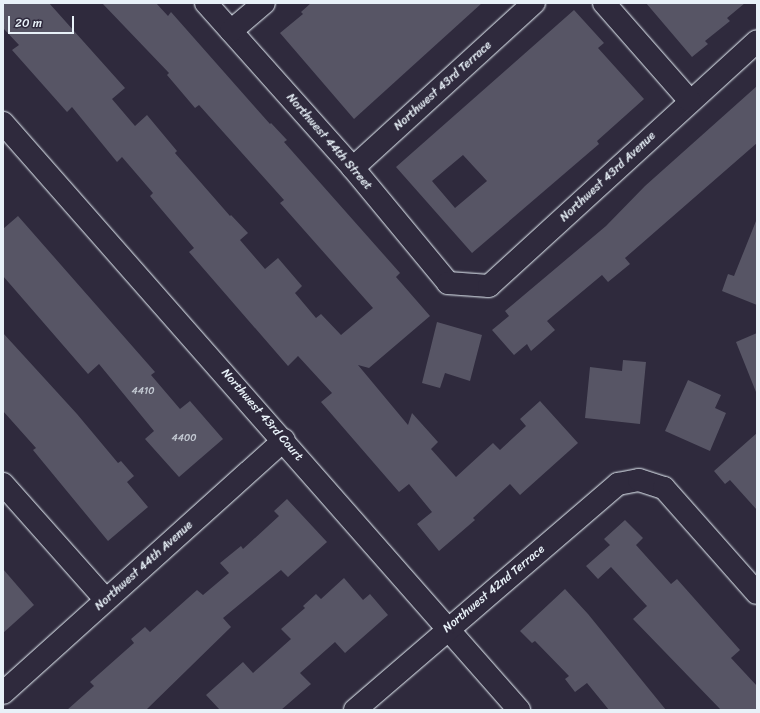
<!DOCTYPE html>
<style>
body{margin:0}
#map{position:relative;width:760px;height:713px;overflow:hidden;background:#2f2a3d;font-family:Sriracha,sans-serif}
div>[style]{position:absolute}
.building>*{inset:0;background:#575565}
.roads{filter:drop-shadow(0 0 1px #e8f1f8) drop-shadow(0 0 1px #e8f1f8)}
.minor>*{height:22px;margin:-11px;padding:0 11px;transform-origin:11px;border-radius:11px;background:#2f2a3d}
span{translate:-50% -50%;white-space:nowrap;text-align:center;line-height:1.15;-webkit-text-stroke:4px #2f2a3d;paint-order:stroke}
.number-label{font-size:10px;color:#c4cad3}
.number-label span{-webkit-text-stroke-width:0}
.street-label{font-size:12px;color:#e8f1f8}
.frame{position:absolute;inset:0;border:4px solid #e8f1f8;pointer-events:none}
.scale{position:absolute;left:8px;top:16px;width:66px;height:18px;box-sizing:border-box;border:2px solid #e8f1f8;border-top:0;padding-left:5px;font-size:12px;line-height:14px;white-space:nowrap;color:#e8f1f8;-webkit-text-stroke:3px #2f2a3d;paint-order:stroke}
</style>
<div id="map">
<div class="building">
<div style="clip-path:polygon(3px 3px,49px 3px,125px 88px,112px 99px,135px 126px,147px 115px,177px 151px,175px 153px,230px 216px,231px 215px,248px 233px,240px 240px,265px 269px,278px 258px,302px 286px,295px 293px,316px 318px,321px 314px,341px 335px,373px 308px,280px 203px,284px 200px,199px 105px,195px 108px,167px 75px,169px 73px,102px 3px,156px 3px,168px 16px,171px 12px,270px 124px,271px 123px,287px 140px,284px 142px,400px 273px,396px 277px,430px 316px,369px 368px,358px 365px,408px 425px,412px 413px,438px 442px,431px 449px,456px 477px,493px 443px,500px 450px,526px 426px,520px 419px,540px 401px,578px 443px,520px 495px,510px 484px,473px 518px,475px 520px,439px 551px,417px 524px,432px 512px,409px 484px,399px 492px,321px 402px,332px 393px,298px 356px,288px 366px,189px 252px,194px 248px,150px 196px,153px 193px,122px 157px,117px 162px,72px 107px,67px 112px,12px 50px,19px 45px,3px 28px)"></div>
<div style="clip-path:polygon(311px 3px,482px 3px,354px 119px,280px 33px,303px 14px,301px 12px)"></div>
<div style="clip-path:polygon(646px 3px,745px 3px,727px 18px,730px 21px,705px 41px,708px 44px,692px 57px)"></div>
<div style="clip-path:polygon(evenodd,574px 10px,604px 43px,598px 48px,644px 99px,597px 141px,599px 144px,472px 253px,396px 167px,574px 10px,463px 155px,487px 181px,455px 208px,432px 181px,463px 155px)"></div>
<div style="clip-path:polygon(757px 86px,757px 143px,625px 258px,630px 264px,608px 282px,602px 275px,547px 321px,555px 330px,531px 351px,527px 344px,514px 355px,492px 330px,509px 316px,505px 311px,606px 226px,645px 186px)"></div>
<div style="clip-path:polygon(18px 216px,155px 372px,151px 375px,180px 409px,190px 401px,223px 439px,179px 477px,145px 439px,154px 431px,99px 364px,88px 374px,3px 276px,3px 229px)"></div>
<div style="clip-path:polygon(756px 221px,757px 221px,757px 305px,722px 291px,728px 274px,734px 276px)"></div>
<div style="clip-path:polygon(437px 322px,482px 335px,470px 381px,445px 373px,440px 388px,422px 383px)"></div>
<div style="clip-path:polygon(3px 333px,77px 414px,118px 463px,121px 461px,134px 476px,127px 482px,148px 507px,108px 541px,33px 450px,36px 448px,3px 411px)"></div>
<div style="clip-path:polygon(757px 333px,757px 392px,756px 392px,736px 342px)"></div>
<div style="clip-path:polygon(623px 360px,646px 362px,640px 424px,585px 418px,590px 367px,622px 371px)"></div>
<div style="clip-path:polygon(688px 380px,721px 395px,715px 408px,726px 413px,710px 451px,665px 431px)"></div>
<div style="clip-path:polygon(757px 433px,757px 510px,730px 480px,725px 484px,714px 471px)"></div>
<div style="clip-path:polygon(287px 499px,327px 542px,288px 577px,281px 570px,223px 618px,231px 627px,146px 710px,67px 710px,94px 686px,90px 682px,134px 643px,131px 639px,145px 627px,150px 632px,197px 590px,203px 595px,229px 573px,220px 563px,241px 546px,243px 549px,279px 516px,274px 511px)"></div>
<div style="clip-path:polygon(625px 520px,643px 538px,636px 545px,671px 584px,677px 579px,740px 650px,731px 658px,757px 686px,757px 710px,721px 710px,633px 619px,647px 606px,611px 567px,598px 579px,586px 566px,610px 545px,604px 539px)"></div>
<div style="clip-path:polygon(3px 569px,34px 605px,3px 633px)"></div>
<div style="clip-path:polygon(344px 578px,363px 600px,370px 594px,388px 615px,345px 653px,335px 642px,300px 673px,311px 684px,281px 710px,220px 710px,206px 695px,243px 662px,253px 673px,291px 639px,281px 629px,305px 608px,303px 606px,316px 594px,321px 599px)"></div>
<div style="clip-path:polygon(565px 589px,588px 614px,666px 710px,609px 710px,587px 683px,575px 692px,565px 679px,569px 676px,535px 641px,532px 643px,520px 631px)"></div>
</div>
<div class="roads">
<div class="minor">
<div style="left:206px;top:3px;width:221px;rotate:48.3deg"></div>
<div style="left:353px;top:168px;width:149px;rotate:50.4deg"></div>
<div style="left:448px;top:283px;width:41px;rotate:4.2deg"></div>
<div style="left:489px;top:286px;width:363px;rotate:-42.4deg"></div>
<div style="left:604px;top:3px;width:130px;rotate:48.7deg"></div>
<div style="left:231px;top:31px;width:43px;rotate:-40.3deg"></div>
<div style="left:3px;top:123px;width:782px;rotate:48.68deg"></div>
<div style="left:353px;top:168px;width:245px;rotate:-42.4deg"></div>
<div style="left:3px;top:484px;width:155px;rotate:48.4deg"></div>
<div style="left:3px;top:693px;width:378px;rotate:-42deg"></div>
<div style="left:355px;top:710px;width:347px;rotate:-40.7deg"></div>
<div style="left:618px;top:484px;width:21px;rotate:-11deg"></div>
<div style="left:639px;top:480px;width:26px;rotate:18deg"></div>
<div style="left:664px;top:488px;width:140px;rotate:48.5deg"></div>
</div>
</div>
<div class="number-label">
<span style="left:143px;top:392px">4410</span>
<span style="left:184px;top:439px">4400</span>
</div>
<div class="street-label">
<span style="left:443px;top:86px;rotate:-42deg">Northwest 43rd Terrace</span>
<span style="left:329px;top:142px;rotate:49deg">Northwest 44th Street</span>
<span style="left:608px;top:177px;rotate:-43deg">Northwest 43rd Avenue</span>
<span style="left:262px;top:415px;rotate:49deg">Northwest 43rd Court</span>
<span style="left:144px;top:566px;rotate:-42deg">Northwest 44th Avenue</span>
<span style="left:494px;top:589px;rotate:-40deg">Northwest 42nd Terrace</span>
</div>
<div class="frame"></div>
<div class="scale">20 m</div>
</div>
